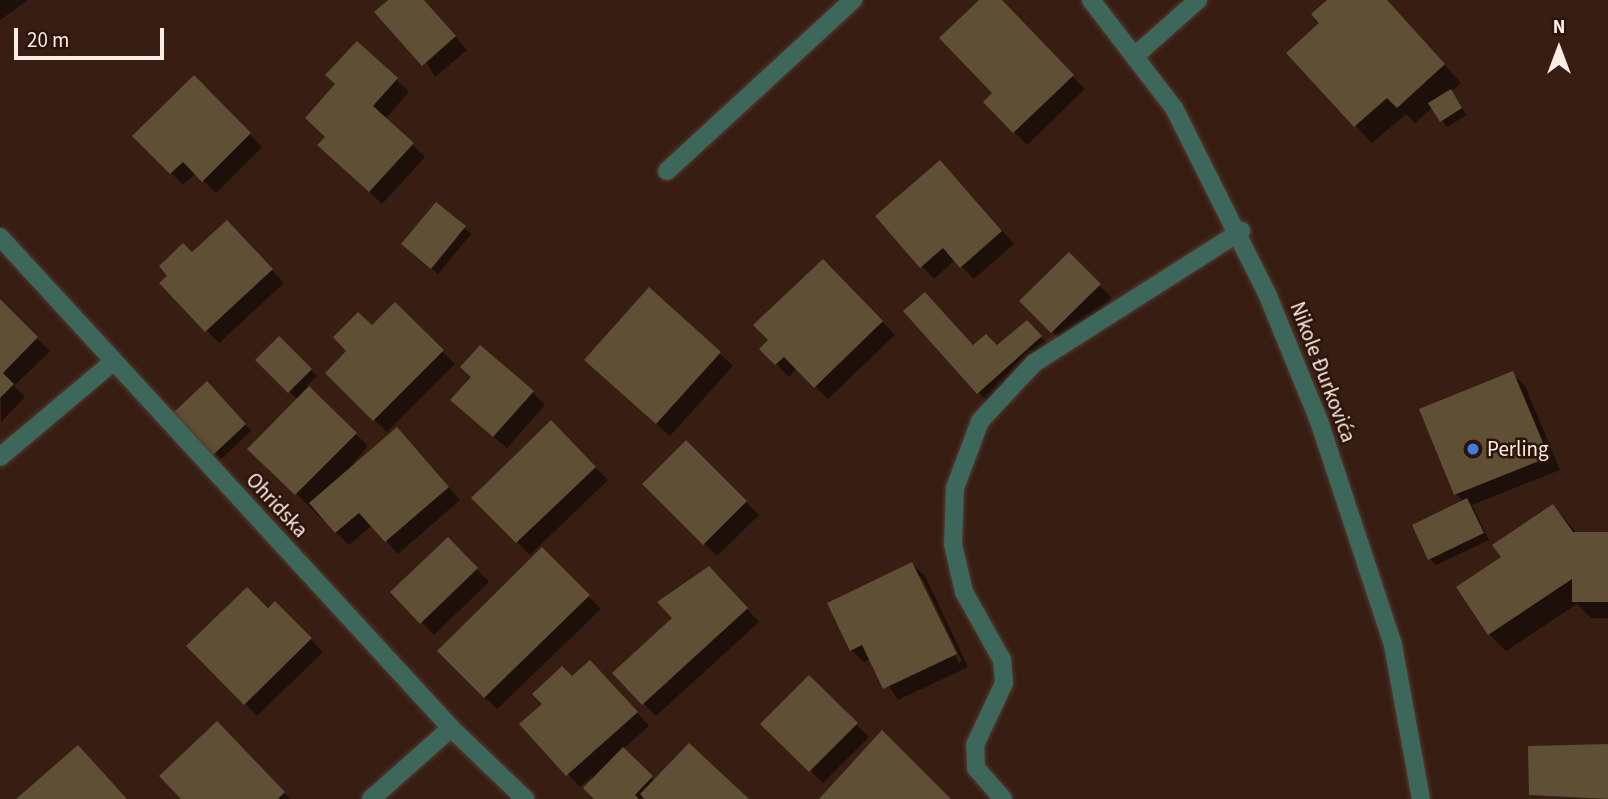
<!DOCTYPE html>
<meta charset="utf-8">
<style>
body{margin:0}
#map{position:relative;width:1608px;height:799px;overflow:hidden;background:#371d12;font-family:"Source Sans 3",sans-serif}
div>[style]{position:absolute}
.shadow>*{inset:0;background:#0007}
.building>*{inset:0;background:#5f4f34}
.roads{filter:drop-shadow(0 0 2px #533a30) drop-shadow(0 0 2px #533a30)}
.minor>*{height:18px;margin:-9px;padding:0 9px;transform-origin:9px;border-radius:9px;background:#3c675a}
.dots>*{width:19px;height:19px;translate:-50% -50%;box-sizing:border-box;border:4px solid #2d1409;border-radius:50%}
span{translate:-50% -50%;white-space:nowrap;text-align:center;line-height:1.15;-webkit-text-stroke:5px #2d1409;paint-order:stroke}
.street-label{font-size:21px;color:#fcede7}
.poi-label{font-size:21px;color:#fcede7}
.left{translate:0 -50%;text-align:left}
.north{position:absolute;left:1524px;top:14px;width:70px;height:70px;-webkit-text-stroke:5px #2d1409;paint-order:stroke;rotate:0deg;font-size:19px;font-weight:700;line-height:28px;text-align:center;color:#fcede7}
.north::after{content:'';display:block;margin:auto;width:24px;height:32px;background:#fcede7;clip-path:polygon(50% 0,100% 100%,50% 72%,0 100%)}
.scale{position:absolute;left:14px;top:28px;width:150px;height:32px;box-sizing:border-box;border:4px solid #fcede7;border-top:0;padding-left:9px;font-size:21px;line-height:24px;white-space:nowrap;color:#fcede7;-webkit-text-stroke:5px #2d1409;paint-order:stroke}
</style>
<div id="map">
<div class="shadow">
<div style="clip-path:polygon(0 0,28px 0,0 20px)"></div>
<div style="clip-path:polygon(390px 0,423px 0,467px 50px,435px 77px)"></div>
<div style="clip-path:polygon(981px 0,999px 0,1085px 89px,1027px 145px,985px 102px,994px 93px)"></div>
<div style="clip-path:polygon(1329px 0,1386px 0,1461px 83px,1451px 92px,1467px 115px,1447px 127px,1433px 107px,1415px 123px,1406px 114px,1372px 143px,1355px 125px,1321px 23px)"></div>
<div style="clip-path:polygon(358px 43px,409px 92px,385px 119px,425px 157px,382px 204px,332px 157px,327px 137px,337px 85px)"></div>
<div style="clip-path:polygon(194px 78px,262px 147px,216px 193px,196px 173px,183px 185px,135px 136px)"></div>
<div style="clip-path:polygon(953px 175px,1014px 244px,974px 279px,955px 260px,934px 279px,877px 217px)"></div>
<div style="clip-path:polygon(436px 205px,471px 234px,438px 274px,409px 250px)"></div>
<div style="clip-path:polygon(239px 235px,284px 283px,219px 343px,162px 283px,192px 255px)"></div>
<div style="clip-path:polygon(1069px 255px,1112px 298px,1065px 344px,1021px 301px)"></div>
<div style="clip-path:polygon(823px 261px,895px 335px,828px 399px,797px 368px,789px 377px,762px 349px)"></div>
<div style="clip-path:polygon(650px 290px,733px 366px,670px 436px,599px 372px)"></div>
<div style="clip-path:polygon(0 302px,50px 351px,14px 386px,25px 397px,1px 422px)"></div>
<div style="clip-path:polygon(395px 305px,455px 364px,387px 432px,327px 373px)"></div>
<div style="clip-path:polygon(1039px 335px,1053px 350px,991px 405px,978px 392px,973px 347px,998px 348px)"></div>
<div style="clip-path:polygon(279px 339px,317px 376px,307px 386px,368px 446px,341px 478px,409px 442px,460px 500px,398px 554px,372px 525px,349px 545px,250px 449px,298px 400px,258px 360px)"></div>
<div style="clip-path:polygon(1512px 373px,1525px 386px,1560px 470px,1472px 505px,1489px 540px,1436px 565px,1430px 559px,1464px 502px,1456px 494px)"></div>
<div style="clip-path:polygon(473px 378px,532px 392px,545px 405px,507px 448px,465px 413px)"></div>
<div style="clip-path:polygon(207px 384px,251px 431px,220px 460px,176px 413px)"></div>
<div style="clip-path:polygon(551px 423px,608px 480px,530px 555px,474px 498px)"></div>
<div style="clip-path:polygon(686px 443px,759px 515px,717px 556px,645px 484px)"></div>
<div style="clip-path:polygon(1553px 506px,1577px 533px,1608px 534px,1608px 618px,1591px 618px,1577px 604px,1506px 651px,1489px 634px,1503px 558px)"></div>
<div style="clip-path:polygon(448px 539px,489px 582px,434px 635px,393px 592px)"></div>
<div style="clip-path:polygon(542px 550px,601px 609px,497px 709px,439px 651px)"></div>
<div style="clip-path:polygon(evenodd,912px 564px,925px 576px,968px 667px,898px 700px,871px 659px,864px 662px,851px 650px,912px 564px,918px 576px,921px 576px,962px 661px,959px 663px,918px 576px)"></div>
<div style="clip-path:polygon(722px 581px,759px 622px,656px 716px,643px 703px)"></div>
<div style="clip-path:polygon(275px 603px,323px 652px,257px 716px,189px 646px)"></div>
<div style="clip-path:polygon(603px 675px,649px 726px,623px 749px,655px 781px,746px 799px,597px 799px,592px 776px,580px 787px,522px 724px,572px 679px)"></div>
<div style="clip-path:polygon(809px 677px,869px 737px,823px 783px,763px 724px)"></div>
<div style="clip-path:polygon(217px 724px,290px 799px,183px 799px)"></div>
<div style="clip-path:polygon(1608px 745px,1608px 799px,1531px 795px)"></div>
</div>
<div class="building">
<div style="clip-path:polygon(388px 0,424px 0,456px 36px,422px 66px,374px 12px)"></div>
<div style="clip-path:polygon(979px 0,1002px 0,1074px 75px,1013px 133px,983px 102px,992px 93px,939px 38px)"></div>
<div style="clip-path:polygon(1327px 0,1387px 0,1445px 64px,1397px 108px,1387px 98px,1354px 127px,1286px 53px,1319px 23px,1311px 14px)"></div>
<div style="clip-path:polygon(357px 41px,398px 78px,373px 106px,414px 143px,369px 192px,317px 145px,325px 137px,305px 118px,335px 84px,325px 75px)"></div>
<div style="clip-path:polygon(194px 75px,251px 133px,202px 182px,183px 162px,170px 174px,132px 136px)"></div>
<div style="clip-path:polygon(1451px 89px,1462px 108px,1440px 122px,1428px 103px)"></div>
<div style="clip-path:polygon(940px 160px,1002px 231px,960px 268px,943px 248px,920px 268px,875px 216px)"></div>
<div style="clip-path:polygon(436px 202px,466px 226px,431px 269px,401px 244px)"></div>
<div style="clip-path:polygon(227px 220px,273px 269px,205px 332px,159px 283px,167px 276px,159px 266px,183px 243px,192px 252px)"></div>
<div style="clip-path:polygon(1069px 252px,1101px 284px,1051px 333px,1019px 301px)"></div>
<div style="clip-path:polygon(823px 259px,883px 321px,814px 388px,784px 357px,775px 365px,759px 349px,768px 340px,753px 325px)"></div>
<div style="clip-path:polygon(649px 287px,721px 352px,656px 424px,584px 360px)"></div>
<div style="clip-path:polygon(925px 292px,973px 345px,986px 334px,997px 345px,1027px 320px,1042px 336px,977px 394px,903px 311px)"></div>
<div style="clip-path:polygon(0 299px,38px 337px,3px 373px,14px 384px,0 398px)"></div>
<div style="clip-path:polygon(395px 302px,444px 350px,373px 421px,325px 373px,346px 351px,333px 337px,358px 312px,372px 325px)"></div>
<div style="clip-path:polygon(279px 336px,312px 369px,288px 393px,255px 360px)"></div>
<div style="clip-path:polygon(480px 345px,534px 391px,493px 437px,450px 400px,471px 377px,460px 367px)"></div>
<div style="clip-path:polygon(1513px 371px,1549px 457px,1454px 495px,1419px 409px)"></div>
<div style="clip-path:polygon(207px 381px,246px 424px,213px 455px,173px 413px)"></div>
<div style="clip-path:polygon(309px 386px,357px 433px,295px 495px,247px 449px)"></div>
<div style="clip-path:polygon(551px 420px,596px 467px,516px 543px,471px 498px)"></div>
<div style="clip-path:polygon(397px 427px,449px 487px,385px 542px,359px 513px,335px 533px,309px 503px)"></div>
<div style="clip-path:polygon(686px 440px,747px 501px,703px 545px,642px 484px)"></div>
<div style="clip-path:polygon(1467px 498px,1484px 533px,1428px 560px,1412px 525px)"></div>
<div style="clip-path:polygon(1553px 504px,1573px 532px,1608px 532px,1608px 602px,1572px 602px,1572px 579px,1488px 635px,1456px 587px,1501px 557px,1492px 545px)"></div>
<div style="clip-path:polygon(448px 537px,478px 568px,420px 624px,390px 592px)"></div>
<div style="clip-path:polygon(542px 547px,590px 595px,484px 698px,437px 651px)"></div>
<div style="clip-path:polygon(912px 562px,957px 654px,883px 689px,862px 645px,850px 651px,827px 603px)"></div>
<div style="clip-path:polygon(709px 566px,748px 608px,642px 705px,612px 673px,672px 618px,657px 602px)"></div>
<div style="clip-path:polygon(247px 587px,268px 608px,275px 601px,312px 638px,244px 705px,186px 646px)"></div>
<div style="clip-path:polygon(590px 660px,638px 712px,566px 776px,519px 724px,542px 704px,532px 694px,562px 666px,572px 676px)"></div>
<div style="clip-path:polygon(809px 675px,858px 723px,809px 772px,760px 724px)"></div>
<div style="clip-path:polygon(217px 721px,285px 792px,278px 799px,181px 799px,159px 776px)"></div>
<div style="clip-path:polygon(882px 730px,951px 799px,819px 799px)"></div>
<div style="clip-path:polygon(689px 743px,749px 799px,644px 799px,640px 794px)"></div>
<div style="clip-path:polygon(1608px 744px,1608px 799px,1529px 795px,1528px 746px)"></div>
<div style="clip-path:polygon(78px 745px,127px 799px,16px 799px)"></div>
<div style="clip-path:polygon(623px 747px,653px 776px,635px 795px,639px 799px,594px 799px,583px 788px)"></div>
</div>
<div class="roads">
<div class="minor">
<div style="left:1091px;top:0;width:136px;rotate:52.5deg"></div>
<div style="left:1174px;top:108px;width:210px;rotate:63.4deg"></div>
<div style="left:1268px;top:296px;width:135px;rotate:67.8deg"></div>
<div style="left:1319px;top:421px;width:236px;rotate:71.7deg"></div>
<div style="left:1393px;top:645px;width:157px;rotate:79.7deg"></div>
<div style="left:1136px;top:55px;width:83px;rotate:-41.6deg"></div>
<div style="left:667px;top:171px;width:253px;rotate:-42.6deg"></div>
<div style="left:0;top:237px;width:667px;rotate:47.43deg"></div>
<div style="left:451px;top:728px;width:103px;rotate:43.8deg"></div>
<div style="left:0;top:457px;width:149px;rotate:-40.1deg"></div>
<div style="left:371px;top:799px;width:107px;rotate:-41.6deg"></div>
<div style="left:1003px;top:799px;width:41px;rotate:-131.1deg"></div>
<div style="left:976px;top:768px;width:23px;rotate:-92deg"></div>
<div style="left:975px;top:745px;width:68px;rotate:-64.9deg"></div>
<div style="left:1004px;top:683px;width:23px;rotate:-95deg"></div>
<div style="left:1002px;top:660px;width:78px;rotate:-119.2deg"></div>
<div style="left:964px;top:592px;width:49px;rotate:-102.9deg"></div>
<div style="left:953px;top:544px;width:56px;rotate:-88deg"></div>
<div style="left:955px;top:488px;width:72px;rotate:-69.5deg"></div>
<div style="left:980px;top:421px;width:79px;rotate:-47deg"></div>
<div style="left:1034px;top:363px;width:246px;rotate:-32.5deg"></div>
</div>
</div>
<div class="dots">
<div style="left:1473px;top:449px;background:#3f7fe0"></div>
</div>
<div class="street-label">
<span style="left:1323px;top:372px;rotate:69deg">Nikole Đurkovića</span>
<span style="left:277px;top:505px;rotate:47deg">Ohridska</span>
</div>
<div class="poi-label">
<span class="left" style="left:1487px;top:449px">Perling</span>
</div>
<div class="north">N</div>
<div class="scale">20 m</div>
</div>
